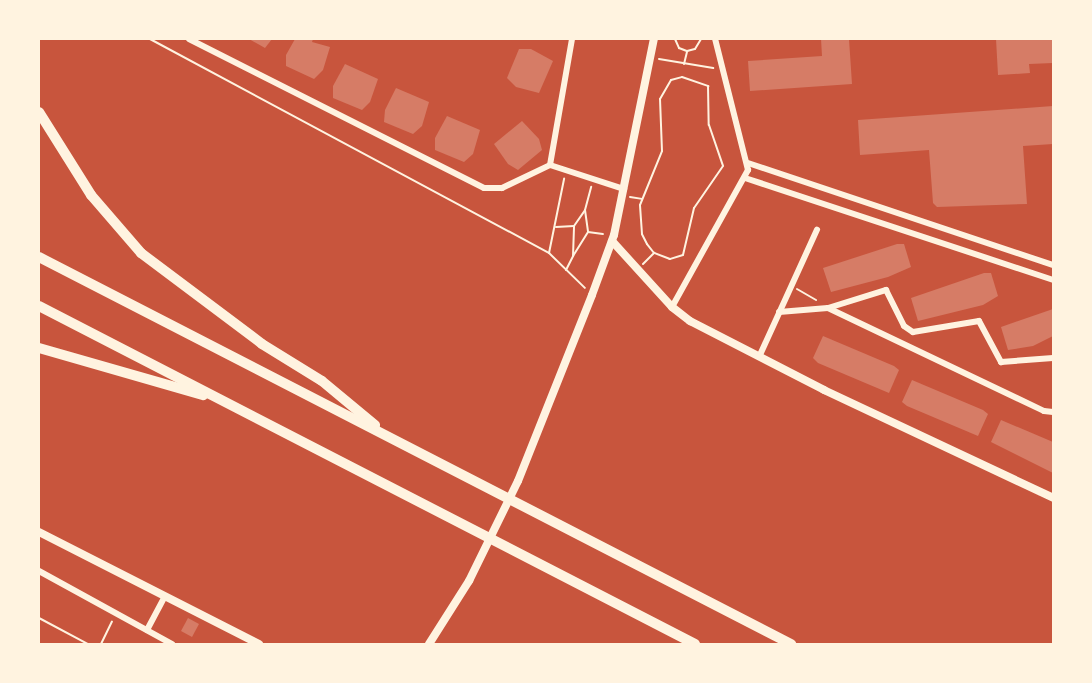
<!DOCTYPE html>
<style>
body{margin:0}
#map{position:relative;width:1092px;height:683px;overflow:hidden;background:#c8553d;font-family:"Times New Roman",serif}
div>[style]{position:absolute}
.building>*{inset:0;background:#d67c66}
.path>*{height:2px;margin:-1px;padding:0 1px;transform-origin:1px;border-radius:1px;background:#fff3e0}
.minor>*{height:6px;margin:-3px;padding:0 3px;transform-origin:3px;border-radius:3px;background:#fff3e0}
.tertiary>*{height:8px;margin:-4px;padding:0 4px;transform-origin:4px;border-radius:4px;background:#fff3e0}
.motorway>*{height:10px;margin:-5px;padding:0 5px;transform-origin:5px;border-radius:5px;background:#fff3e0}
span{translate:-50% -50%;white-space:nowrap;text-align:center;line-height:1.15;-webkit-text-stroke:6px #fff3e0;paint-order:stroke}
.frame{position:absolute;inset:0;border:40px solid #fff3e0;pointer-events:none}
</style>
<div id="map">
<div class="building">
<div style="clip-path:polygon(249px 39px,272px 39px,265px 48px)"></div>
<div style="clip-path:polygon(295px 39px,313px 39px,312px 42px,330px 47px,323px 70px,314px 79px,286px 66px,286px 55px)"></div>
<div style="clip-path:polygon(821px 39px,849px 39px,852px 84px,750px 91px,748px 61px,822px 56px)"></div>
<div style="clip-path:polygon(996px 39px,1053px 39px,1053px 63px,1029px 64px,1030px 73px,998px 75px)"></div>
<div style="clip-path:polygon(519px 49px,531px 49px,553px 61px,539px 93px,516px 87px,507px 78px)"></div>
<div style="clip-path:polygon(345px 64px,378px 79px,370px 102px,362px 110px,333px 98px,333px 86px)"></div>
<div style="clip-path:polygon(396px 88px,429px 102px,422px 126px,413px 134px,384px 122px,385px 110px)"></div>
<div style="clip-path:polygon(1053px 106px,1053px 144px,1023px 146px,1027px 204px,937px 207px,933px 203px,929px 150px,860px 155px,858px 120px)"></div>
<div style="clip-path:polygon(447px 116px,480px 130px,473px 154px,464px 162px,435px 150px,435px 138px)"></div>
<div style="clip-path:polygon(522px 121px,539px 139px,542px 150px,518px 170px,508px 164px,494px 144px)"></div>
<div style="clip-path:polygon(897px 244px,904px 244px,911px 267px,888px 277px,831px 292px,823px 268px)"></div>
<div style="clip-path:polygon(984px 273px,991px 273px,998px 296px,983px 305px,918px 321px,911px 298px)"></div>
<div style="clip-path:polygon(1053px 309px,1053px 336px,1033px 346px,1008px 350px,1001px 327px)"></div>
<div style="clip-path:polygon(823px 336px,894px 366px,899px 370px,889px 393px,818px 363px,813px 358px)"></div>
<div style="clip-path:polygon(912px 380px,983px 410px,988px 414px,978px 436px,907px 406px,902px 402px)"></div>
<div style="clip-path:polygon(1001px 420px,1053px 442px,1053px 473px,991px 442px)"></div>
<div style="clip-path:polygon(188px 618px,199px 624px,192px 637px,181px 631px)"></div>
</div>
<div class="path">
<div style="left:150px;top:39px;width:453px;rotate:28.2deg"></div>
<div style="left:549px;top:253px;width:50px;rotate:44.2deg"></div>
<div style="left:675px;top:39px;width:10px;rotate:66deg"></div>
<div style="left:679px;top:48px;width:9px;rotate:21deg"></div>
<div style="left:687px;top:51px;width:8px;rotate:-14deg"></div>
<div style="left:695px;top:49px;width:12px;rotate:-59deg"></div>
<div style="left:659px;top:59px;width:55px;rotate:9.5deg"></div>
<div style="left:684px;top:64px;width:12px;rotate:-76deg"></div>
<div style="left:682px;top:77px;width:28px;rotate:19deg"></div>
<div style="left:708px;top:86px;width:39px;rotate:89deg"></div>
<div style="left:709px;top:125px;width:43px;rotate:71.1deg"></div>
<div style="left:723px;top:166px;width:51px;rotate:124.6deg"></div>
<div style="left:694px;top:208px;width:48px;rotate:103.2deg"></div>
<div style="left:683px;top:255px;width:14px;rotate:163deg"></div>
<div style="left:670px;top:259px;width:17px;rotate:-159deg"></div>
<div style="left:654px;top:253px;width:11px;rotate:-128deg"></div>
<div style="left:647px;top:244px;width:11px;rotate:-117deg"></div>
<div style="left:642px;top:234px;width:29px;rotate:-94deg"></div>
<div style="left:640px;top:205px;width:58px;rotate:-67.8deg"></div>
<div style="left:662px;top:151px;width:52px;rotate:-92.2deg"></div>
<div style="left:660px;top:99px;width:22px;rotate:-60deg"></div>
<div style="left:671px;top:80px;width:11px;rotate:-15deg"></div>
<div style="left:630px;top:197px;width:12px;rotate:9deg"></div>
<div style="left:585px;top:210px;width:24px;rotate:-75deg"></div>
<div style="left:556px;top:227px;width:18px;rotate:-3deg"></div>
<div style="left:588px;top:232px;width:15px;rotate:8deg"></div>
<div style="left:549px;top:253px;width:76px;rotate:-78.5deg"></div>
<div style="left:643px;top:264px;width:16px;rotate:-45deg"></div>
<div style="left:566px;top:270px;width:16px;rotate:-63deg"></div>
<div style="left:573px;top:256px;width:30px;rotate:-88deg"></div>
<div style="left:574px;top:226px;width:19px;rotate:-55deg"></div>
<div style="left:585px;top:210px;width:22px;rotate:82deg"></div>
<div style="left:588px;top:232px;width:28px;rotate:122deg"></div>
<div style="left:797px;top:289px;width:22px;rotate:30deg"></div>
<div style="left:39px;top:618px;width:55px;rotate:28deg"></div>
<div style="left:101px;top:644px;width:25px;rotate:-64deg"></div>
</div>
<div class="minor">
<div style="left:189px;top:39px;width:330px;rotate:26.8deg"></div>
<div style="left:484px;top:188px;width:18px"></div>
<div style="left:502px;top:188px;width:53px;rotate:-25.6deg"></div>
<div style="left:550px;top:165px;width:78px;rotate:18deg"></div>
<div style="left:748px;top:163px;width:322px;rotate:18.5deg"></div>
<div style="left:550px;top:165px;width:128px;rotate:-80.1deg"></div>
<div style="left:745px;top:178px;width:324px;rotate:18.3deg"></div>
<div style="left:672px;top:307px;width:157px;rotate:-61deg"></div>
<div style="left:748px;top:170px;width:135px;rotate:-104.1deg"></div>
<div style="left:828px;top:308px;width:239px;rotate:25.5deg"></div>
<div style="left:1044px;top:411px;width:9px;rotate:6deg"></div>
<div style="left:779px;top:312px;width:49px;rotate:-4.7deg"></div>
<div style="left:828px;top:308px;width:61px;rotate:-17.2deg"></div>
<div style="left:886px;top:290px;width:40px;rotate:63.4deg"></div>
<div style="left:904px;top:326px;width:11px;rotate:34deg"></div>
<div style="left:913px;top:332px;width:67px;rotate:-9.5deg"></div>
<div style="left:979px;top:321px;width:47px;rotate:61.8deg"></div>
<div style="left:1001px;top:362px;width:52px;rotate:-4.4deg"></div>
<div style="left:759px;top:357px;width:140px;rotate:-65.5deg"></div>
<div style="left:39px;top:571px;width:152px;rotate:28.8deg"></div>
<div style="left:147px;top:630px;width:38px;rotate:-62deg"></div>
</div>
<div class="tertiary">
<div style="left:612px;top:241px;width:89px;rotate:47.7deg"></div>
<div style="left:672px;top:307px;width:23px;rotate:38deg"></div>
<div style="left:690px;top:321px;width:151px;rotate:27.2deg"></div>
<div style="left:824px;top:390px;width:253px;rotate:25.2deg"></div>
<div style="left:39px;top:532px;width:247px;rotate:27deg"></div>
<div style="left:429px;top:644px;width:75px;rotate:-57.6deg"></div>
<div style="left:469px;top:581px;width:111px;rotate:-63.9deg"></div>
<div style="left:518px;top:481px;width:200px;rotate:-68.3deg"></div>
<div style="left:592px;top:295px;width:64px;rotate:-69.9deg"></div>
<div style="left:614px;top:235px;width:200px;rotate:-78.5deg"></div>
</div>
<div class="motorway">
<div style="left:39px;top:112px;width:98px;rotate:57.9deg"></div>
<div style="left:91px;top:195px;width:77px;rotate:49.2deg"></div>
<div style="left:141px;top:253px;width:151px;rotate:36.9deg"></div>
<div style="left:262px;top:344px;width:70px;rotate:31.7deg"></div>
<div style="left:322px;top:381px;width:69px;rotate:39.7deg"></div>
<div style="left:39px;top:257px;width:846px;rotate:27.23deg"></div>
<div style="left:39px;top:306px;width:738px;rotate:27.26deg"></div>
<div style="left:39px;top:348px;width:171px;rotate:16deg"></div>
</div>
<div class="frame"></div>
</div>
